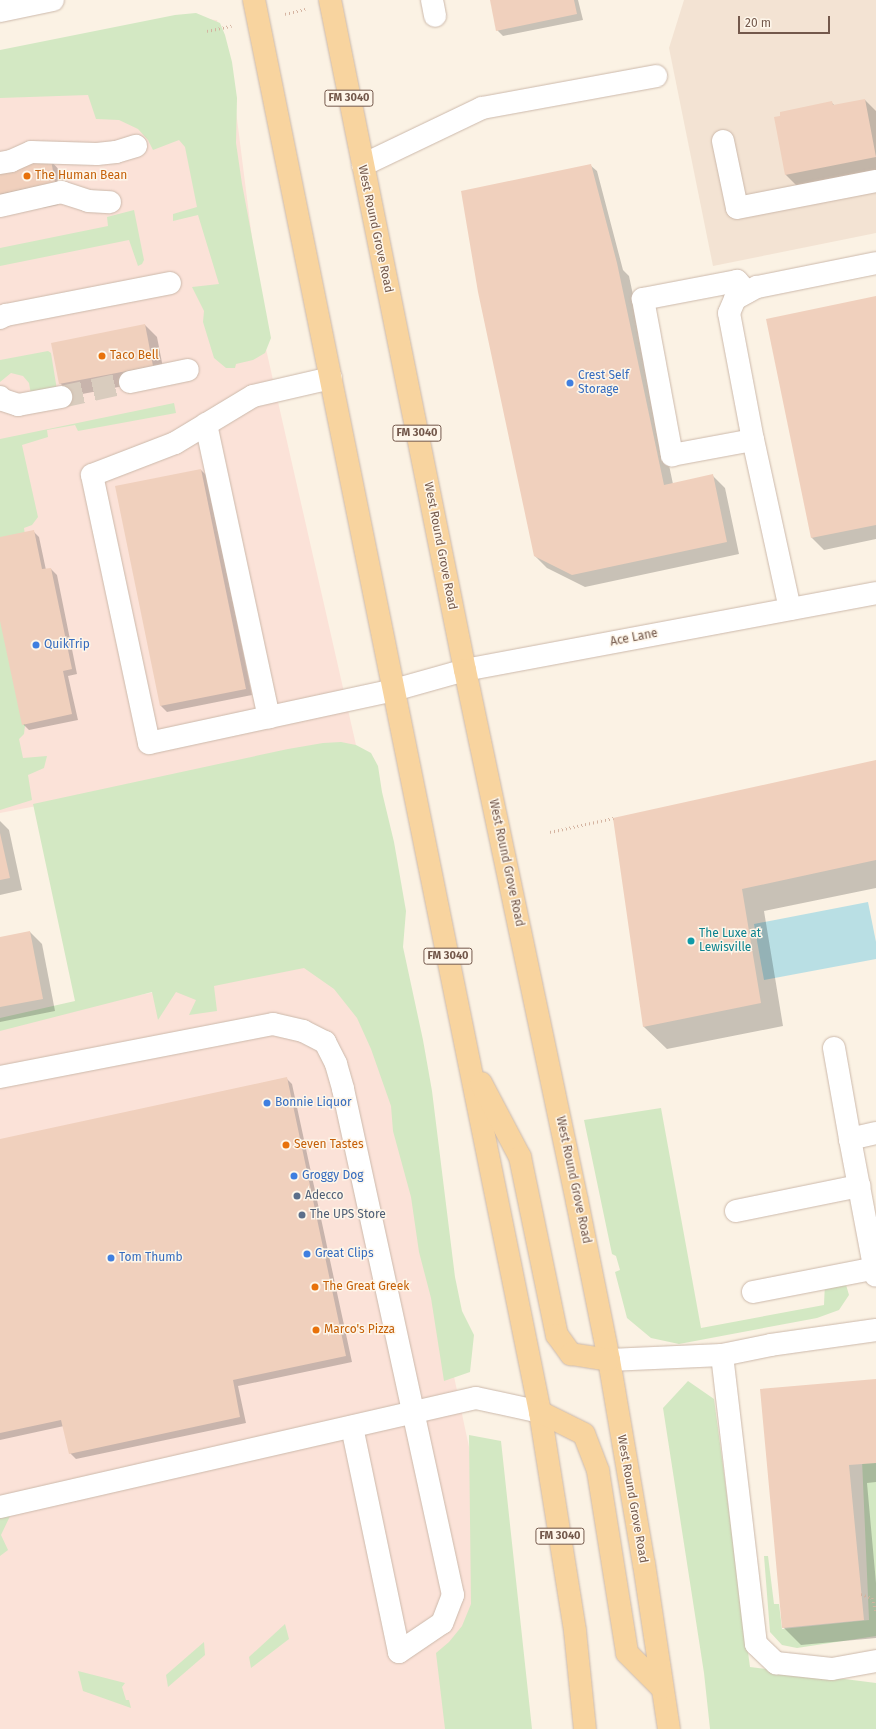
<!DOCTYPE html>
<style>
body{margin:0}
#map{position:relative;width:876px;height:1729px;overflow:hidden;background:#fbf2e4;font-family:"Fira Sans",sans-serif}
div>[style]{position:absolute}
.residential>*{inset:0;background:#f3e3d3}
.commercial>*{inset:0;background:#fbe2d8}
.green>*{inset:0;background:#d3e8c3}
.water>*{inset:0;background:#b9dfe4}
.shadow>*{inset:0;background:#0003}
.building>*{inset:0;background:#f0d0bd}
.minor-tunnel>*{height:22px;margin-top:-11px;transform-origin:0;background:repeating-linear-gradient(90deg,#d9ccbe 0 22px,transparent 0 33px)}
.path>*{height:2.5px;margin-top:-1.25px;transform-origin:0;background:repeating-linear-gradient(90deg,#d4b3a0 0 1px,transparent 0 4px)}
.roads{filter:drop-shadow(0 0 1px #ccb9ab) drop-shadow(0 0 1px #ccb9ab)}
.minor>*{height:22px;margin:-11px;padding:0 11px;transform-origin:11px;border-radius:11px;background:#fff}
.major>*{height:22px;margin:-11px;padding:0 11px;transform-origin:11px;border-radius:11px;background:#f8d49f}
.dots>*{width:11px;height:11px;translate:-50% -50%;box-sizing:border-box;border:2px solid #fef6ea;border-radius:50%}
span{translate:-50% -50%;white-space:nowrap;text-align:center;line-height:1.15;-webkit-text-stroke:3px #fef6ea;paint-order:stroke}
.shield-label span{padding:1px 3px;background:#fef6ea;border:1px solid;border-radius:3px;-webkit-text-stroke-width:0}
.shield-label{font-size:11px;color:#73584b;font-weight:700}
.food-label{font-size:12px;color:#c56008}
.left{translate:0 -50%;text-align:left}
.street-label{font-size:12px;color:#73584b}
.shop-label{font-size:12px;color:#366cbe}
.culture-label{font-size:12px;color:#0d838f}
.service-label{font-size:12px;color:#4e5e75}
.scale{position:absolute;left:738px;top:16px;width:92px;height:18px;box-sizing:border-box;border:2px solid #73584b;border-top:0;padding-left:5px;font-size:12px;line-height:14px;white-space:nowrap;color:#73584b;-webkit-text-stroke:3px #fef6ea;paint-order:stroke}
</style>
<div id="map">
<div class="residential">
<div style="clip-path:polygon(684px 0,876px 0,876px 233px,713px 266px,669px 48px)"></div>
</div>
<div class="commercial">
<div style="clip-path:polygon(184px 18px,217px 20px,235px 103px,266px 349px,356px 745px,0 813px,0 62px)"></div>
<div style="clip-path:polygon(364px 953px,506px 1621px,514px 1729px,0 1729px,0 1021px)"></div>
</div>
<div class="green">
<div style="clip-path:polygon(196px 13px,220px 23px,225px 35px,232px 62px,237px 98px,236px 143px,242px 184px,271px 338px,265px 353px,253px 360px,236px 364px,235px 368px,226px 368px,214px 358px,203px 322px,204px 311px,192px 287px,219px 284px,198px 215px,173px 221px,173px 214px,197px 207px,185px 147px,179px 140px,153px 150px,148px 140px,138px 129px,119px 120px,96px 119px,88px 95px,0 98px,0 50px,175px 15px)"></div>
<div style="clip-path:polygon(134px 210px,144px 260px,142px 264px,138px 266px,129px 240px,0 266px,0 248px,108px 226px,107px 217px)"></div>
<div style="clip-path:polygon(48px 351px,51px 353px,57px 390px,31px 395px,29px 383px,23px 376px,11px 373px,0 382px,0 360px)"></div>
<div style="clip-path:polygon(174px 403px,176px 413px,78px 431px,75px 425px,47px 430px,48px 437px,22px 445px,38px 517px,32px 525px,24px 528px,25px 535px,0 541px,0 439px)"></div>
<div style="clip-path:polygon(0 602px,26px 717px,24px 734px,19px 739px,23px 758px,47px 756px,44px 768px,28px 775px,32px 800px,0 810px)"></div>
<div style="clip-path:polygon(341px 742px,356px 745px,371px 753px,378px 766px,382px 792px,394px 842px,406px 911px,403px 947px,423px 1040px,432px 1091px,455px 1277px,462px 1311px,474px 1335px,470px 1372px,444px 1381px,431px 1298px,419px 1252px,411px 1197px,393px 1131px,391px 1106px,371px 1049px,357px 1018px,334px 989px,304px 968px,214px 986px,217px 1011px,189px 1015px,196px 1000px,176px 992px,158px 1020px,152px 992px,0 1031px,0 1018px,75px 1001px,33px 804px,288px 749px,323px 743px)"></div>
<div style="clip-path:polygon(661px 1108px,701px 1328px,824px 1305px,825px 1282px,844px 1278px,849px 1295px,839px 1310px,817px 1318px,679px 1344px,651px 1338px,627px 1318px,615px 1272px,620px 1270px,616px 1256px,612px 1254px,584px 1120px)"></div>
<div style="clip-path:polygon(688px 1381px,714px 1399px,750px 1667px,876px 1683px,876px 1729px,710px 1729px,704px 1673px,663px 1408px)"></div>
<div style="clip-path:polygon(469px 1435px,501px 1441px,532px 1729px,445px 1729px,436px 1653px,449px 1642px,462px 1626px,471px 1604px)"></div>
<div style="clip-path:polygon(876px 1458px,876px 1636px,797px 1648px,782px 1645px,770px 1632px,764px 1556px,768px 1556px,774px 1604px,779px 1604px,782px 1629px,869px 1620px,862px 1460px)"></div>
<div style="clip-path:polygon(0 1513px,11px 1514px,1px 1535px,8px 1550px,0 1556px)"></div>
<div style="clip-path:polygon(285px 1624px,289px 1639px,251px 1668px,249px 1657px)"></div>
<div style="clip-path:polygon(204px 1642px,205px 1655px,168px 1687px,166px 1675px)"></div>
<div style="clip-path:polygon(78px 1671px,125px 1683px,122px 1687px,126px 1700px,129px 1700px,131px 1708px,83px 1691px)"></div>
</div>
<div class="water">
<div style="clip-path:polygon(868px 902px,876px 942px,876px 959px,764px 980px,754px 924px)"></div>
</div>
<div class="shadow">
<div style="clip-path:polygon(491px 0,578px 0,583px 20px,503px 36px,497px 30px)"></div>
<div style="clip-path:polygon(865px 100px,876px 111px,876px 178px,804px 193px,786px 175px,775px 118px,831px 102px,835px 106px)"></div>
<div style="clip-path:polygon(51px 161px,63px 174px,66px 194px,60px 196px,58px 205px,43px 208px,36px 201px,0 209px,0 171px)"></div>
<div style="clip-path:polygon(590px 165px,597px 171px,623px 270px,629px 276px,673px 484px,712px 475px,725px 488px,739px 554px,585px 587px,547px 568px,535px 556px)"></div>
<div style="clip-path:polygon(876px 297px,876px 539px,824px 550px,812px 538px,767px 320px)"></div>
<div style="clip-path:polygon(145px 325px,157px 337px,165px 378px,72px 396px,60px 383px)"></div>
<div style="clip-path:polygon(201px 470px,207px 476px,252px 695px,167px 712px,161px 706px)"></div>
<div style="clip-path:polygon(33px 531px,39px 537px,46px 570px,51px 569px,57px 575px,77px 674px,68px 676px,78px 720px,29px 730px,23px 724px,0 616px,0 538px)"></div>
<div style="clip-path:polygon(876px 761px,876px 888px,764px 911px,783px 1026px,667px 1049px,644px 1027px,614px 819px)"></div>
<div style="clip-path:polygon(0 821px,9px 830px,22px 890px,0 895px)"></div>
<div style="clip-path:polygon(30px 932px,42px 944px,55px 1011px,0 1022px,0 938px)"></div>
<div style="clip-path:polygon(286px 1078px,292px 1084px,352px 1362px,238px 1386px,246px 1423px,76px 1459px,70px 1453px,64px 1426px,0 1440px,0 1140px)"></div>
<div style="clip-path:polygon(876px 1380px,876px 1482px,867px 1483px,876px 1583px,876px 1638px,801px 1645px,783px 1627px)"></div>
</div>
<div class="building">
<div style="clip-path:polygon(490px 0,574px 0,577px 14px,496px 31px)"></div>
<div style="clip-path:polygon(865px 99px,876px 157px,785px 175px,774px 117px,780px 116px,780px 112px,832px 101px,833px 105px)"></div>
<div style="clip-path:polygon(22px 158px,51px 160px,55px 182px,48px 184px,46px 193px,29px 196px,28px 188px,0 194px,0 170px)"></div>
<div style="clip-path:polygon(591px 164px,617px 263px,664px 485px,713px 474px,727px 542px,572px 575px,534px 556px,478px 292px,461px 191px)"></div>
<div style="clip-path:polygon(876px 296px,876px 525px,811px 538px,766px 319px)"></div>
<div style="clip-path:polygon(145px 324px,153px 366px,59px 384px,51px 343px)"></div>
<div style="clip-path:polygon(201px 469px,246px 689px,160px 706px,115px 486px)"></div>
<div style="clip-path:polygon(34px 530px,42px 569px,51px 568px,72px 669px,63px 671px,72px 714px,22px 725px,0 621px,0 537px)"></div>
<div style="clip-path:polygon(876px 760px,876px 860px,742px 889px,761px 1003px,643px 1027px,613px 818px)"></div>
<div style="clip-path:polygon(0 833px,10px 878px,0 880px)"></div>
<div style="clip-path:polygon(30px 931px,43px 999px,0 1007px,0 937px)"></div>
<div style="clip-path:polygon(287px 1077px,346px 1356px,233px 1380px,240px 1417px,69px 1454px,61px 1420px,0 1433px,0 1139px)"></div>
<div style="clip-path:polygon(876px 1379px,876px 1463px,849px 1465px,864px 1620px,782px 1628px,760px 1389px)"></div>
</div>
<div class="minor-tunnel">
<div style="left:61px;top:397px;width:71px;rotate:-12.3deg"></div>
</div>
<div class="path">
<div style="left:285px;top:14px;width:21px;rotate:-14deg"></div>
<div style="left:207px;top:31px;width:25px;rotate:-12deg"></div>
<div style="left:550px;top:832px;width:65px;rotate:-12.5deg"></div>
<div style="left:861px;top:1594px;width:12px;rotate:20deg"></div>
<div style="left:872px;top:1598px;width:13px;rotate:72deg"></div>
</div>
<div class="roads">
<div class="minor">
<div style="left:432px;top:0;width:16px;rotate:79deg"></div>
<div style="left:0;top:11px;width:54px;rotate:-11.7deg"></div>
<div style="left:723px;top:141px;width:68px;rotate:78.2deg"></div>
<div style="left:737px;top:208px;width:142px;rotate:-11deg"></div>
<div style="left:0;top:163px;width:11px;rotate:-10deg"></div>
<div style="left:11px;top:161px;width:22px;rotate:-24deg"></div>
<div style="left:31px;top:152px;width:66px;rotate:1.7deg"></div>
<div style="left:97px;top:154px;width:19px;rotate:-6deg"></div>
<div style="left:116px;top:152px;width:21px;rotate:-17deg"></div>
<div style="left:363px;top:165px;width:132px;rotate:-25.6deg"></div>
<div style="left:482px;top:108px;width:177px;rotate:-10.4deg"></div>
<div style="left:0;top:206px;width:63px;rotate:-12.9deg"></div>
<div style="left:61px;top:192px;width:28px;rotate:18deg"></div>
<div style="left:88px;top:201px;width:22px;rotate:3deg"></div>
<div style="left:747px;top:292px;width:15px;rotate:-132deg"></div>
<div style="left:737px;top:281px;width:96px;rotate:169.2deg"></div>
<div style="left:643px;top:299px;width:159px;rotate:79.5deg"></div>
<div style="left:672px;top:455px;width:82px;rotate:-10.5deg"></div>
<div style="left:0;top:318px;width:7px;rotate:-27deg"></div>
<div style="left:6px;top:315px;width:167px;rotate:-11deg"></div>
<div style="left:331px;top:378px;width:80px;rotate:167deg"></div>
<div style="left:253px;top:396px;width:91px;rotate:148.9deg"></div>
<div style="left:175px;top:443px;width:89px;rotate:158.9deg"></div>
<div style="left:92px;top:475px;width:274px;rotate:78deg"></div>
<div style="left:149px;top:743px;width:251px;rotate:-12.2deg"></div>
<div style="left:394px;top:690px;width:74px;rotate:-15.7deg"></div>
<div style="left:465px;top:670px;width:418px;rotate:-10.6deg"></div>
<div style="left:130px;top:382px;width:59px;rotate:-11.7deg"></div>
<div style="left:0;top:397px;width:4px;rotate:45deg"></div>
<div style="left:3px;top:400px;width:16px;rotate:18deg"></div>
<div style="left:18px;top:405px;width:44px;rotate:-10.5deg"></div>
<div style="left:206px;top:424px;width:300px;rotate:77.9deg"></div>
<div style="left:790px;top:609px;width:173px;rotate:-102.3deg"></div>
<div style="left:753px;top:440px;width:129px;rotate:-100.7deg"></div>
<div style="left:729px;top:313px;width:15px;rotate:-67deg"></div>
<div style="left:735px;top:299px;width:25px;rotate:-29deg"></div>
<div style="left:757px;top:287px;width:121px;rotate:-11.4deg"></div>
<div style="left:834px;top:1048px;width:92px;rotate:80deg"></div>
<div style="left:0;top:1077px;width:278px;rotate:-11deg"></div>
<div style="left:273px;top:1024px;width:31px;rotate:13deg"></div>
<div style="left:303px;top:1031px;width:25px;rotate:27deg"></div>
<div style="left:325px;top:1042px;width:25px;rotate:63deg"></div>
<div style="left:336px;top:1064px;width:26px;rotate:74deg"></div>
<div style="left:343px;top:1089px;width:518px;rotate:77.74deg"></div>
<div style="left:453px;top:1595px;width:30px;rotate:111deg"></div>
<div style="left:442px;top:1623px;width:52px;rotate:146deg"></div>
<div style="left:399px;top:1652px;width:230px;rotate:-101.8deg"></div>
<div style="left:876px;top:1133px;width:27px;rotate:167deg"></div>
<div style="left:850px;top:1139px;width:139px;rotate:79.3deg"></div>
<div style="left:736px;top:1211px;width:126px;rotate:-11.5deg"></div>
<div style="left:753px;top:1292px;width:125px;rotate:-11deg"></div>
<div style="left:876px;top:1330px;width:106px;rotate:171.9deg"></div>
<div style="left:771px;top:1345px;width:50px;rotate:168.5deg"></div>
<div style="left:722px;top:1355px;width:291px;rotate:83.3deg"></div>
<div style="left:756px;top:1644px;width:28px;rotate:44deg"></div>
<div style="left:776px;top:1663px;width:56px;rotate:6.1deg"></div>
<div style="left:832px;top:1669px;width:45px;rotate:-10.3deg"></div>
<div style="left:609px;top:1360px;width:113px;rotate:-2.5deg"></div>
<div style="left:0;top:1507px;width:488px;rotate:-12.9deg"></div>
<div style="left:476px;top:1398px;width:66px;rotate:12.3deg"></div>
</div>
<div class="major">
<div style="left:254px;top:0;width:1441px;rotate:78.55deg"></div>
<div style="left:540px;top:1412px;width:222px;rotate:80.9deg"></div>
<div style="left:575px;top:1631px;width:99px;rotate:84.2deg"></div>
<div style="left:330px;top:0;width:683px;rotate:78.61deg"></div>
<div style="left:465px;top:670px;width:543px;rotate:78.09deg"></div>
<div style="left:577px;top:1201px;width:162px;rotate:78.6deg"></div>
<div style="left:609px;top:1360px;width:207px;rotate:80.3deg"></div>
<div style="left:644px;top:1564px;width:167px;rotate:81.4deg"></div>
<div style="left:481px;top:1083px;width:84px;rotate:62.2deg"></div>
<div style="left:520px;top:1157px;width:182px;rotate:78.3deg"></div>
<div style="left:557px;top:1335px;width:24px;rotate:54deg"></div>
<div style="left:571px;top:1354px;width:38px;rotate:9deg"></div>
<div style="left:540px;top:1412px;width:49px;rotate:26.6deg"></div>
<div style="left:584px;top:1434px;width:40px;rotate:69deg"></div>
<div style="left:598px;top:1471px;width:184px;rotate:80.9deg"></div>
<div style="left:627px;top:1653px;width:49px;rotate:45deg"></div>
</div>
</div>
<div class="dots">
<div style="left:27px;top:176px;background:#e8710a"></div>
<div style="left:102px;top:356px;background:#e8710a"></div>
<div style="left:570px;top:383px;background:#3f7fe0"></div>
<div style="left:36px;top:645px;background:#3f7fe0"></div>
<div style="left:691px;top:941px;background:#0f9aa8"></div>
<div style="left:267px;top:1103px;background:#3f7fe0"></div>
<div style="left:286px;top:1145px;background:#e8710a"></div>
<div style="left:294px;top:1176px;background:#3f7fe0"></div>
<div style="left:297px;top:1196px;background:#5c6f8a"></div>
<div style="left:302px;top:1215px;background:#5c6f8a"></div>
<div style="left:307px;top:1254px;background:#3f7fe0"></div>
<div style="left:111px;top:1258px;background:#3f7fe0"></div>
<div style="left:315px;top:1287px;background:#e8710a"></div>
<div style="left:316px;top:1330px;background:#e8710a"></div>
</div>
<div class="shield-label">
<span style="left:349px;top:98px">FM 3040</span>
<span style="left:417px;top:433px">FM 3040</span>
<span style="left:448px;top:956px">FM 3040</span>
<span style="left:560px;top:1536px">FM 3040</span>
</div>
<div class="food-label">
<span class="left" style="left:35px;top:176px">The Human Bean</span>
<span class="left" style="left:110px;top:356px">Taco Bell</span>
<span class="left" style="left:294px;top:1145px">Seven Tastes</span>
<span class="left" style="left:323px;top:1287px">The Great Greek</span>
<span class="left" style="left:324px;top:1330px">Marco's Pizza</span>
</div>
<div class="street-label">
<span style="left:375px;top:229px;rotate:78deg">West Round Grove Road</span>
<span style="left:440px;top:546px;rotate:79deg">West Round Grove Road</span>
<span style="left:634px;top:638px;rotate:-11deg">Ace Lane</span>
<span style="left:506px;top:863px;rotate:78deg">West Round Grove Road</span>
<span style="left:573px;top:1180px;rotate:78deg">West Round Grove Road</span>
<span style="left:632px;top:1499px;rotate:80deg">West Round Grove Road</span>
</div>
<div class="shop-label">
<span class="left" style="left:578px;top:383px">Crest Self<br>Storage</span>
<span class="left" style="left:44px;top:645px">QuikTrip</span>
<span class="left" style="left:275px;top:1103px">Bonnie Liquor</span>
<span class="left" style="left:302px;top:1176px">Groggy Dog</span>
<span class="left" style="left:315px;top:1254px">Great Clips</span>
<span class="left" style="left:119px;top:1258px">Tom Thumb</span>
</div>
<div class="culture-label">
<span class="left" style="left:699px;top:941px">The Luxe at<br>Lewisville</span>
</div>
<div class="service-label">
<span class="left" style="left:305px;top:1196px">Adecco</span>
<span class="left" style="left:310px;top:1215px">The UPS Store</span>
</div>
<div class="scale">20 m</div>
</div>
